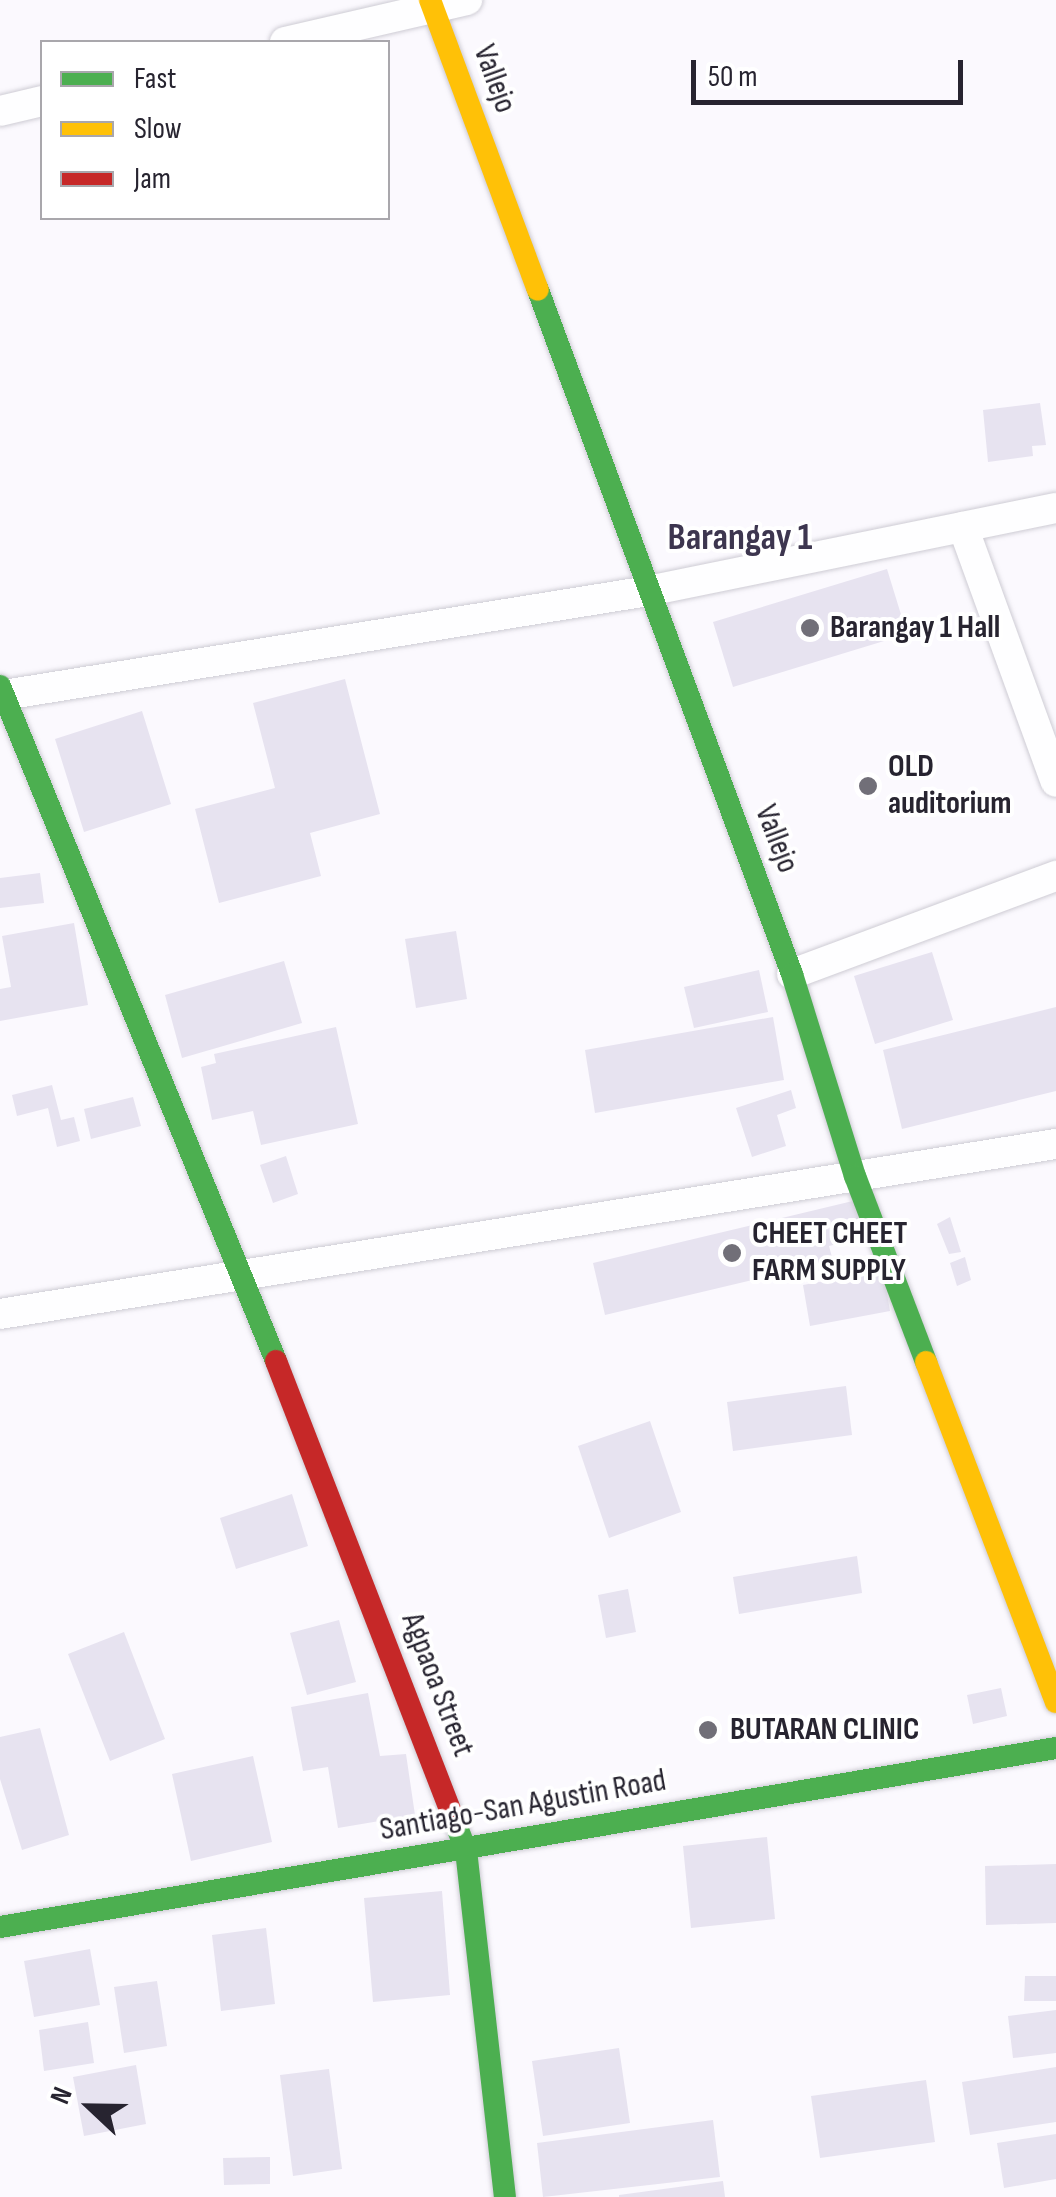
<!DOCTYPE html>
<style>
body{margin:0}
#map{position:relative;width:1056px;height:2197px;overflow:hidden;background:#fbf9fe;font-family:"Sofia Sans Condensed",sans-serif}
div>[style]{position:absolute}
.building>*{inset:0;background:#e7e3f0}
.roads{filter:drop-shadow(0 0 2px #ceccd4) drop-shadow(0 0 2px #ceccd4)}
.street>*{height:30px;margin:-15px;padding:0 15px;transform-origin:15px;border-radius:15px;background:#fefeff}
.fast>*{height:22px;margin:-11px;padding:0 11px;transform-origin:11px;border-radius:11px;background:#4caf50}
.slow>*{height:22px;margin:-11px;padding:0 11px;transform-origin:11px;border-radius:11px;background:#ffc107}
.jam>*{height:22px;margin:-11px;padding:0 11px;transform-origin:11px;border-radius:11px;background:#c62828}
.dots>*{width:28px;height:28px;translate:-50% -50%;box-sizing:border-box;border:5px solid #fff;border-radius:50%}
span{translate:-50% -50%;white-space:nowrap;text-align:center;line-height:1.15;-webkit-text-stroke:8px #fff;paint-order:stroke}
.street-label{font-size:32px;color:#272430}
.poi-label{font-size:32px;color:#272430;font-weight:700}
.left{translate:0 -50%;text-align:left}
.quarter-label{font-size:38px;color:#3d364f;font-weight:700}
.legend{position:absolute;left:40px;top:40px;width:350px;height:180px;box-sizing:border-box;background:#fff;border:2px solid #a9a7ac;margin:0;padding:12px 18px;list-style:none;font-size:30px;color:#272430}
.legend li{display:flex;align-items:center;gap:20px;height:50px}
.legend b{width:50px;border:2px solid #a9a7ac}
.north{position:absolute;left:40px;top:2057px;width:100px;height:100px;-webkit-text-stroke:8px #fff;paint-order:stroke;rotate:292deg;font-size:28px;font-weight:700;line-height:40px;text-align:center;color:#272430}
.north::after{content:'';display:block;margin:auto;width:35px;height:45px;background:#272430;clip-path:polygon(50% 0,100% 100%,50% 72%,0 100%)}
.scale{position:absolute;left:691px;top:60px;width:272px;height:45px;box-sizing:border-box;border:5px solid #272430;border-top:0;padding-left:12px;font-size:30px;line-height:35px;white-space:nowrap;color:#272430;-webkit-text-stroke:8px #fff;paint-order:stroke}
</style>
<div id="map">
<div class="building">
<div style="clip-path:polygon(1040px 403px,1046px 445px,1032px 446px,1033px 456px,988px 462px,983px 410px)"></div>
<div style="clip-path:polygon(887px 569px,907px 634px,733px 687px,713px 622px)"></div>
<div style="clip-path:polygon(345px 679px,380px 814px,310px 833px,321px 876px,219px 903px,195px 809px,275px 788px,253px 703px)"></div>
<div style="clip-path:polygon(142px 711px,171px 804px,84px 832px,55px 739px)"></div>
<div style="clip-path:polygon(40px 873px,44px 903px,0 908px,0 878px)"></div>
<div style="clip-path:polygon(74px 923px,88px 1005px,0 1021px,0 989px,11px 987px,2px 936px)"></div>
<div style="clip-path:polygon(456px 931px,467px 999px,416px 1008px,405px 939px)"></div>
<div style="clip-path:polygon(932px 952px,953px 1020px,875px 1044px,854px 976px)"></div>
<div style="clip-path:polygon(284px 961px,302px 1023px,182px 1058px,165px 995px)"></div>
<div style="clip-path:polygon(759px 970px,768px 1012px,694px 1028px,684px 987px)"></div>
<div style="clip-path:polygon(1056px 1007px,1056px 1091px,902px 1129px,883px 1050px)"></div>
<div style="clip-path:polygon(773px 1017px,784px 1080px,595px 1113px,585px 1050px)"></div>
<div style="clip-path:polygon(336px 1027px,358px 1124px,261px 1145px,253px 1111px,212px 1120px,201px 1067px,216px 1063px,214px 1054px)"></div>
<div style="clip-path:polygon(52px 1085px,61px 1120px,74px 1117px,80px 1141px,57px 1147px,48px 1108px,17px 1116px,12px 1095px)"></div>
<div style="clip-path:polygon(791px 1090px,796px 1108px,777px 1115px,786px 1146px,752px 1157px,736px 1108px)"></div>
<div style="clip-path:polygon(133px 1097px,141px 1126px,91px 1139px,84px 1109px)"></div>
<div style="clip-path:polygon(286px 1156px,298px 1194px,273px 1203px,260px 1165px)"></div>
<div style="clip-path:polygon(857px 1200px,865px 1237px,829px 1246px,833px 1261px,605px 1315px,593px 1263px)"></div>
<div style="clip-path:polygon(950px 1217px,961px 1252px,949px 1254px,937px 1224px)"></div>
<div style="clip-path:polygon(965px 1257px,971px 1280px,957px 1286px,950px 1263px)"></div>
<div style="clip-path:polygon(883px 1270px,890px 1311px,810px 1326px,803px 1285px)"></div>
<div style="clip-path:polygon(846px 1386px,852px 1435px,733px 1451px,727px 1402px)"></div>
<div style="clip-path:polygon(650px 1421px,681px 1512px,609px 1538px,578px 1446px)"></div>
<div style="clip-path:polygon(292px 1494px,308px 1546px,236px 1569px,220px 1518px)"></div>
<div style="clip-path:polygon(857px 1556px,862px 1593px,739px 1614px,733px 1577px)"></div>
<div style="clip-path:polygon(628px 1589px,636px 1632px,606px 1638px,598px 1595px)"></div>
<div style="clip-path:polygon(339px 1620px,356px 1682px,307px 1695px,290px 1633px)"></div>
<div style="clip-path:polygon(124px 1632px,165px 1739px,110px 1761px,68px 1654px)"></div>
<div style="clip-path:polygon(1001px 1688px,1007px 1716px,973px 1724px,967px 1695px)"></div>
<div style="clip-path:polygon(368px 1693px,380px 1756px,406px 1754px,415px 1815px,338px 1828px,328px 1767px,303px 1771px,291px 1707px)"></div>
<div style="clip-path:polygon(40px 1728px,69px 1835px,22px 1850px,0 1779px,0 1737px)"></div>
<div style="clip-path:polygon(253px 1756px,272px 1842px,191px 1861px,172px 1774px)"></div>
<div style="clip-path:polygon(767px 1837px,775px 1919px,691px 1928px,683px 1846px)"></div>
<div style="clip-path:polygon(1056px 1864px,1056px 1923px,986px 1925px,985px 1866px)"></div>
<div style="clip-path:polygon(442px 1891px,450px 1995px,373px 2002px,364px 1898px)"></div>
<div style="clip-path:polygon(266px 1928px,275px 2004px,221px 2011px,212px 1935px)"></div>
<div style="clip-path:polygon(90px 1949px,100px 2005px,34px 2017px,24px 1961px)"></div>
<div style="clip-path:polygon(1025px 1976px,1056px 1976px,1056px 2001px,1024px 2001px)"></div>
<div style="clip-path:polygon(157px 1981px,167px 2046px,124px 2053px,114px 1987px)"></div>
<div style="clip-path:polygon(1056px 2010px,1056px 2053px,1013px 2058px,1008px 2016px)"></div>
<div style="clip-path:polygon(88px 2022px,94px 2063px,44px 2071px,39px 2030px)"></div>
<div style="clip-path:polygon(619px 2048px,630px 2123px,543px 2136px,532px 2061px)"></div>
<div style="clip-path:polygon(136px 2065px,146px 2124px,84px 2136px,73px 2077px)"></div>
<div style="clip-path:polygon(1056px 2067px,1056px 2122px,970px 2135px,962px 2082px)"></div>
<div style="clip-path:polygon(329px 2069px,342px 2169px,293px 2176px,280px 2075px)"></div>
<div style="clip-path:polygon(926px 2080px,935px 2142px,820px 2158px,811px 2096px)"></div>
<div style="clip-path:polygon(713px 2120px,720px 2177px,543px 2197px,537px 2143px)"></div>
<div style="clip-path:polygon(1056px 2134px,1056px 2179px,1004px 2188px,997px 2143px)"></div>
<div style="clip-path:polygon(270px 2157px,270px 2184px,224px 2185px,223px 2158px)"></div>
<div style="clip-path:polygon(723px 2181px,725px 2197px,619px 2197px,619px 2195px)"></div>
</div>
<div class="roads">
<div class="street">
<div style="left:285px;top:42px;width:187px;rotate:-13deg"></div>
<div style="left:0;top:111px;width:43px;rotate:-13.4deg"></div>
<div style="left:963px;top:527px;width:271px;rotate:70deg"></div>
<div style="left:4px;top:695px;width:652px;rotate:-9.17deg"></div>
<div style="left:648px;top:591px;width:416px;rotate:-11.5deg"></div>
<div style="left:792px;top:974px;width:282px;rotate:-20.4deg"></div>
<div style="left:0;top:1314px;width:1070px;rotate:-9.15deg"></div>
</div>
<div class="fast">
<div style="left:538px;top:290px;width:730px;rotate:69.63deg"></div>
<div style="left:792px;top:974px;width:212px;rotate:72.7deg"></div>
<div style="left:855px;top:1176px;width:199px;rotate:69.1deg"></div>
<div style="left:0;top:686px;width:729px;rotate:67.76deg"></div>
<div style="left:452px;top:1814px;width:39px;rotate:69deg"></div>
<div style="left:466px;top:1850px;width:349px;rotate:83.6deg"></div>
<div style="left:0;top:1927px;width:1071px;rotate:-9.62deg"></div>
</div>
<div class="slow">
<div style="left:430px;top:0;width:309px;rotate:69.6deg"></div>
<div style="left:926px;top:1362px;width:364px;rotate:69.1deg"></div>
</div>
<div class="jam">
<div style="left:276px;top:1361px;width:486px;rotate:68.8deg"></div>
</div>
</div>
<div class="dots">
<div style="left:810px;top:628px;background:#716f78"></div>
<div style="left:868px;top:786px;background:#716f78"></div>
<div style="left:732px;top:1253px;background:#716f78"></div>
<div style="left:708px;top:1730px;background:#716f78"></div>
</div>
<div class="street-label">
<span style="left:494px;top:79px;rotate:70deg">Vallejo</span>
<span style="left:776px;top:839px;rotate:69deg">Vallejo</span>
<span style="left:437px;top:1685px;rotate:69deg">Agpaoa Street</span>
<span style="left:523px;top:1806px;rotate:-10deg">Santiago-San Agustin Road</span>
</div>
<div class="poi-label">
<span class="left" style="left:830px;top:628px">Barangay 1 Hall</span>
<span class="left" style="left:888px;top:786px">OLD<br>auditorium</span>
<span class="left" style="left:752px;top:1253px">CHEET CHEET<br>FARM SUPPLY</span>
<span class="left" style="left:730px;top:1730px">BUTARAN CLINIC</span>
</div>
<div class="quarter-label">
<span style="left:740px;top:538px">Barangay 1</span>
</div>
<ul class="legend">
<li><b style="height:12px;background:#4caf50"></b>Fast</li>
<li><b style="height:12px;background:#ffc107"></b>Slow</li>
<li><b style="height:12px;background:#c62828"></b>Jam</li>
</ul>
<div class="north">N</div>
<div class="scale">50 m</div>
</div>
